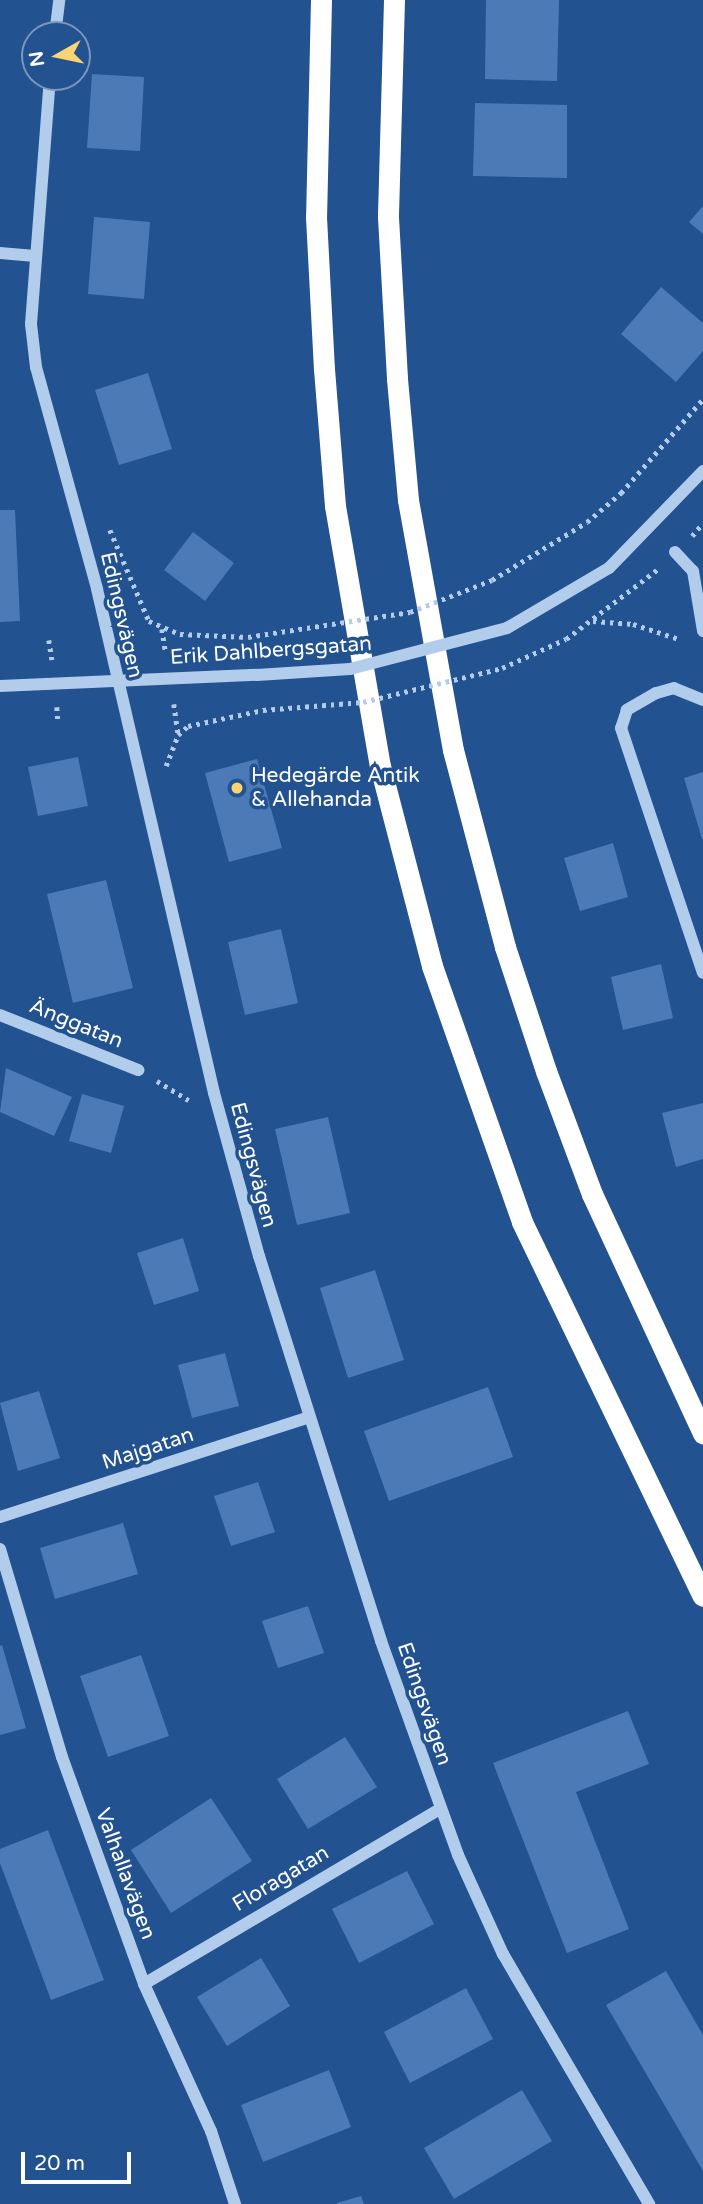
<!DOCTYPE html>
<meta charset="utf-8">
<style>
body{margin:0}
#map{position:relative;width:703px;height:2204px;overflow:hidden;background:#225290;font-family:"Varela Round",sans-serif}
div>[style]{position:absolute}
.building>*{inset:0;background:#4b7ab7}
.path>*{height:4.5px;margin-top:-2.25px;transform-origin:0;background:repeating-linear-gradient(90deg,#b2ccec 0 3.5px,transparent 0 8.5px)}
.minor>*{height:12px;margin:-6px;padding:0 6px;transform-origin:6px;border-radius:6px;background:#b2ccec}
.highway>*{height:21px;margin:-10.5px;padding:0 10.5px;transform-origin:10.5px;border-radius:10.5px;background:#fff}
.path-bridge>*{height:4.5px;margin-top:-2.25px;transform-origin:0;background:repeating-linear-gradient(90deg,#b2ccec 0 3.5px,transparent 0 8.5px)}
.minor-bridge>*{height:12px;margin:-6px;padding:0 6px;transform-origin:6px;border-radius:6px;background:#b2ccec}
.dots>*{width:19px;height:19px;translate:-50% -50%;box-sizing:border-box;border:4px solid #225290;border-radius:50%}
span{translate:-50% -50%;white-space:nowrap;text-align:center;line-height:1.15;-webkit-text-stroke:7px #225290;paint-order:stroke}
.street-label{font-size:21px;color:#fff}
.poi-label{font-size:21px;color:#fff}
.left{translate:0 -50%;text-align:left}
.north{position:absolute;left:21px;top:21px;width:70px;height:70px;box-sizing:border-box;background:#225290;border:2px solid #7a97bc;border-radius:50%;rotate:261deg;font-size:19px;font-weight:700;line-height:28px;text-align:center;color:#fff}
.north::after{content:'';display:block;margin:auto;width:24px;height:32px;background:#f9d374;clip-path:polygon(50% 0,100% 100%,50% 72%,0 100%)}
.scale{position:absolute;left:21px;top:2152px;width:110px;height:32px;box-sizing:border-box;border:4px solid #fff;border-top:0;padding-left:9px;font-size:21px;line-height:24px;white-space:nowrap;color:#fff;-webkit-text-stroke:5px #225290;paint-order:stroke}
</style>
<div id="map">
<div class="building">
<div style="clip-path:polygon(486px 0,559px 0,557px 81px,485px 79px)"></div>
<div style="clip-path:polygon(92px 74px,144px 77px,140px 151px,87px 148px)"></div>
<div style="clip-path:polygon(475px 103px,567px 105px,567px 178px,473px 176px)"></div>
<div style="clip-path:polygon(703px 206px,703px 234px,689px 222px)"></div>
<div style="clip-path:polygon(94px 217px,150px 222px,144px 299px,88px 294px)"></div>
<div style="clip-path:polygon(661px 287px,703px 323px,703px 351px,676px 382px,621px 334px)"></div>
<div style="clip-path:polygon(148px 373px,172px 449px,119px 465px,95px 390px)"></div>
<div style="clip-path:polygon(0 510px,15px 510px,20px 621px,0 622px)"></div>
<div style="clip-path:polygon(193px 532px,234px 563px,205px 601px,164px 570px)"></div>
<div style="clip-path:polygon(78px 757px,88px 806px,38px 816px,28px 767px)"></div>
<div style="clip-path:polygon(257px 759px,282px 848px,229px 862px,205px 773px)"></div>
<div style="clip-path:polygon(703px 772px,703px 839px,702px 839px,684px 778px)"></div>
<div style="clip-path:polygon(613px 843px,628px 897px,580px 911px,564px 858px)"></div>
<div style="clip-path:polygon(106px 880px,133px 988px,73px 1003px,47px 894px)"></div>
<div style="clip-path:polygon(281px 929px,298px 1003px,245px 1015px,228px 942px)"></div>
<div style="clip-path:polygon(661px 964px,673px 1018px,623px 1030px,611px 977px)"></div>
<div style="clip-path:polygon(6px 1068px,72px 1097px,54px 1136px,0 1112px)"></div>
<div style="clip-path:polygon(82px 1094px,124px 1106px,111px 1153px,69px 1141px)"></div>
<div style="clip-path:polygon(703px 1103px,703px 1159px,676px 1167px,662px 1113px)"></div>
<div style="clip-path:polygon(328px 1117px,350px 1213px,297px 1225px,275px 1129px)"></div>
<div style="clip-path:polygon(183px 1238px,199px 1291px,154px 1305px,137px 1253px)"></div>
<div style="clip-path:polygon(375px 1270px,404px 1360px,348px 1378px,320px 1288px)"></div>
<div style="clip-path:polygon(225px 1353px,239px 1406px,192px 1418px,178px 1365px)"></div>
<div style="clip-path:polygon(488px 1387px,513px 1457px,389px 1501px,364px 1431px)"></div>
<div style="clip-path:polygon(39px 1391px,60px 1458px,18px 1471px,0 1403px)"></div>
<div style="clip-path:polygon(258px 1482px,275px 1532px,231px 1546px,214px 1496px)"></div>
<div style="clip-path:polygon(123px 1523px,138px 1574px,55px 1599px,40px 1548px)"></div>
<div style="clip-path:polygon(308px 1606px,324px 1653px,278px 1668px,262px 1621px)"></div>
<div style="clip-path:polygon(2px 1645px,26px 1728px,0 1735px,0 1646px)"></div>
<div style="clip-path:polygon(141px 1655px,169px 1736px,108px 1757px,80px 1676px)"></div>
<div style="clip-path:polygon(628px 1711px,649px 1764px,576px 1792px,629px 1929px,567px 1953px,493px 1763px)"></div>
<div style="clip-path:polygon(345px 1737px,377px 1787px,308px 1829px,277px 1779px)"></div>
<div style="clip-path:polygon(211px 1798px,252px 1861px,171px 1913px,131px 1850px)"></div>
<div style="clip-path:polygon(48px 1830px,104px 1980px,51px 2000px,0 1863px,0 1849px)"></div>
<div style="clip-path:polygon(407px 1871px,434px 1924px,359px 1963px,332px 1909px)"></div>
<div style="clip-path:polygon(261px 1958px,290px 2006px,227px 2046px,197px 1997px)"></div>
<div style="clip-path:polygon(666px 1971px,703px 2035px,703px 2171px,606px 2005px)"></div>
<div style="clip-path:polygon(466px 1988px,493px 2039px,410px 2083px,384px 2032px)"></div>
<div style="clip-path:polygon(329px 2070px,351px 2127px,263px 2162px,241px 2105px)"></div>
<div style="clip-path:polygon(522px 2090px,552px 2141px,454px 2199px,424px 2148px)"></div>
<div style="clip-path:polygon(361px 2196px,364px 2204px,337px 2204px,337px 2203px)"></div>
</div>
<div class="path">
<div style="left:78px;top:79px;width:37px;rotate:-85deg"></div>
<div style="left:110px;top:530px;width:99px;rotate:66.8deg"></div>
<div style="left:149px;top:621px;width:34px;rotate:23deg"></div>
<div style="left:180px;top:634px;width:68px;rotate:2.5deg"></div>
<div style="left:692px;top:536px;width:17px;rotate:-50deg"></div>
<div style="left:492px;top:580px;width:111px;rotate:-31.4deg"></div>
<div style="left:587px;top:522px;width:45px;rotate:-40.5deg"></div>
<div style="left:621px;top:493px;width:125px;rotate:-48.9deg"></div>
<div style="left:593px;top:621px;width:40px;rotate:4.3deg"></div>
<div style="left:633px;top:624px;width:48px;rotate:18.1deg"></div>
<div style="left:162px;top:629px;width:25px;rotate:81deg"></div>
<div style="left:49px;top:640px;width:20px;rotate:81deg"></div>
<div style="left:502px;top:668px;width:70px;rotate:-24.4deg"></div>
<div style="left:566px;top:639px;width:116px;rotate:-37.3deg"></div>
<div style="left:174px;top:704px;width:30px;rotate:82deg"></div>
<div style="left:57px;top:707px;width:13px;rotate:86deg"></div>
<div style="left:166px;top:766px;width:33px;rotate:-69deg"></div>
<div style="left:178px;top:735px;width:13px;rotate:-42deg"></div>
<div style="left:188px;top:726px;width:77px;rotate:-12deg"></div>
<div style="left:157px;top:1081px;width:37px;rotate:31deg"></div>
</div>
<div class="minor">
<div style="left:55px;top:35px;width:35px;rotate:-83deg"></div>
<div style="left:50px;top:77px;width:248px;rotate:94.4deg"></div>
<div style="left:31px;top:324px;width:43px;rotate:83.4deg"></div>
<div style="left:36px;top:367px;width:230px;rotate:74.6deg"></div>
<div style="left:97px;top:589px;width:517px;rotate:76.93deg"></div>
<div style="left:214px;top:1093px;width:169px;rotate:74.6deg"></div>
<div style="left:259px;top:1256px;width:404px;rotate:72.4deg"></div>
<div style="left:381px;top:1641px;width:227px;rotate:70.2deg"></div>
<div style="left:458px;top:1855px;width:109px;rotate:65.6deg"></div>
<div style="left:503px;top:1954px;width:290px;rotate:59.7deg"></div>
<div style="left:0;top:253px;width:35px;rotate:5deg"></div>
<div style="left:675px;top:552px;width:26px;rotate:47deg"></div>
<div style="left:693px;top:571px;width:61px;rotate:80.5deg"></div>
<div style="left:507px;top:628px;width:118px;rotate:-30.5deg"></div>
<div style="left:609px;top:568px;width:135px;rotate:-45.9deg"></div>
<div style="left:0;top:686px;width:257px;rotate:-2.5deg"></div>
<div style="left:703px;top:700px;width:31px;rotate:-158deg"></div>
<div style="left:674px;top:688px;width:19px;rotate:164deg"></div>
<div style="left:656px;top:693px;width:34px;rotate:150deg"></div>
<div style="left:627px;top:710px;width:19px;rotate:108deg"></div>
<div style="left:621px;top:728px;width:258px;rotate:71.5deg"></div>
<div style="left:0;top:1015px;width:149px;rotate:21.7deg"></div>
<div style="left:0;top:1517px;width:323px;rotate:-17.9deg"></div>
<div style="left:0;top:1549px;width:217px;rotate:73.4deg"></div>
<div style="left:62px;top:1757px;width:241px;rotate:70.1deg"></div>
<div style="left:144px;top:1984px;width:162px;rotate:65.5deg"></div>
<div style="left:211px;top:2131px;width:77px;rotate:71.8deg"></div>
<div style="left:144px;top:1984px;width:344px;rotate:-30.6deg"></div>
</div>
<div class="highway">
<div style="left:321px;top:0;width:217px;rotate:91.3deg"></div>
<div style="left:316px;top:217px;width:152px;rotate:87deg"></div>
<div style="left:324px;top:369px;width:137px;rotate:85.4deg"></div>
<div style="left:335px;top:506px;width:264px;rotate:80.2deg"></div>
<div style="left:380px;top:766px;width:207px;rotate:75.4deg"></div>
<div style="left:432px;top:966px;width:271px;rotate:70.6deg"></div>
<div style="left:522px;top:1222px;width:415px;rotate:64.2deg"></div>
<div style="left:394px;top:0;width:217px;rotate:91.6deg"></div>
<div style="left:388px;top:217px;width:162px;rotate:86.8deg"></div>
<div style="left:397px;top:379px;width:121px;rotate:84.8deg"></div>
<div style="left:408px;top:500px;width:254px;rotate:79.8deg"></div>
<div style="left:453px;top:750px;width:204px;rotate:75.2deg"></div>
<div style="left:505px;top:947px;width:131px;rotate:71.7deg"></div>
<div style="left:546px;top:1071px;width:131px;rotate:69.5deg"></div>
<div style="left:592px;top:1194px;width:264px;rotate:65.1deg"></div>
</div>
<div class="path-bridge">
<div style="left:248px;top:637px;width:164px;rotate:-8.8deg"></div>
<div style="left:410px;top:612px;width:88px;rotate:-21.3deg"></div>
<div style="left:263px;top:710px;width:100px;rotate:-4.6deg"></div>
<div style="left:363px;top:702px;width:143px;rotate:-13.7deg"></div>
</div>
<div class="minor-bridge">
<div style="left:257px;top:675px;width:93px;rotate:-3.7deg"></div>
<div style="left:350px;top:669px;width:162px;rotate:-14.6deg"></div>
</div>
<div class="dots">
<div style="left:237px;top:788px;background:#f9d374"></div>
</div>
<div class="street-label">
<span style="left:121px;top:615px;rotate:77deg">Edingsvägen</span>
<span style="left:271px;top:651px;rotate:-4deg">Erik Dahlbergsgatan</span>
<span style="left:76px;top:1024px;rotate:22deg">Änggatan</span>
<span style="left:253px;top:1165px;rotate:75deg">Edingsvägen</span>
<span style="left:148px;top:1449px;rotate:-18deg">Majgatan</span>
<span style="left:424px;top:1704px;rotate:71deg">Edingsvägen</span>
<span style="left:125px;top:1874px;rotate:70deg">Valhallavägen</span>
<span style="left:281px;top:1879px;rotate:-31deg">Floragatan</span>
</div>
<div class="poi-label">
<span class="left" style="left:251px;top:788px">Hedegärde Antik<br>&amp; Allehanda</span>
</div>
<div class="north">N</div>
<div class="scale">20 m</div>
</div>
